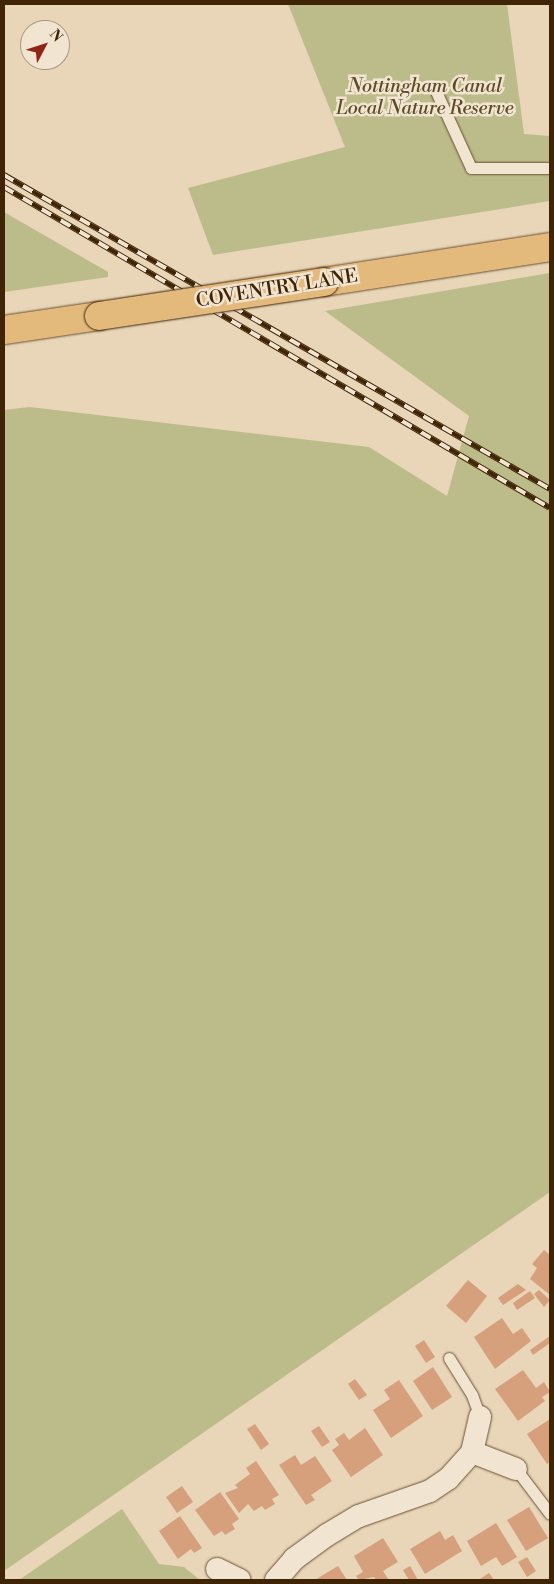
<!DOCTYPE html>
<style>
body{margin:0}
#map{position:relative;width:554px;height:1584px;overflow:hidden;background:#e9d5b8;font-family:"Libre Bodoni",serif}
div>[style]{position:absolute}
.green>*{inset:0;background:#bcbc8a}
.building>*{inset:0;background:#d6a07c}
.roads{filter:drop-shadow(0 0 1px #6a5132) drop-shadow(0 0 1px #6a5132)}
.service>*{height:11px;margin:-5.5px;padding:0 5.5px;transform-origin:5.5px;border-radius:5.5px;background:#f1e4d1}
.minor>*{height:22px;margin:-11px;padding:0 11px;transform-origin:11px;border-radius:11px;background:#f1e4d1}
.primary>*{height:28px;margin:-14px;padding:0 14px;transform-origin:14px;border-radius:14px;background:#e4ba7c}
.rail>*{height:5.5px;margin-top:-2.75px;transform-origin:0;background:repeating-linear-gradient(90deg,#f1e4d1 0 11px,#3f2505 0 22px);box-sizing:border-box;border-block:1px solid #3f2505}
.bridges{filter:drop-shadow(0 0 1px #3f2505) drop-shadow(0 0 1px #3f2505)}
.primary-bridge>*{height:28px;margin:-14px;padding:0 14px;transform-origin:14px;border-radius:14px;background:#e4ba7c}
span{translate:-50% -50%;white-space:nowrap;text-align:center;line-height:1.15;-webkit-text-stroke:5px #f1e4d1;paint-order:stroke}
.park-label{font-size:19px;color:#5e4b26;font-style:italic}
.street-label{font-size:19px;color:#3f2505}
.frame{position:absolute;inset:0;border:5px solid #3f2505;pointer-events:none}
.north{position:absolute;left:20px;top:20px;width:50px;height:50px;box-sizing:border-box;background:#f1e4d1;border:1px solid #aa987f;border-radius:50%;rotate:50deg;font-size:14px;font-weight:700;line-height:20px;text-align:center;color:#3f2505}
.north::after{content:'';display:block;margin:auto;width:18px;height:22px;background:#8f2418;clip-path:polygon(50% 0,100% 100%,50% 72%,0 100%)}
</style>
<div id="map">
<div class="green">
<div style="clip-path:polygon(288px 4px,507px 4px,524px 134px,550px 136px,550px 201px,213px 255px,188px 188px,345px 147px)"></div>
<div style="clip-path:polygon(4px 212px,108px 272px,108px 277px,4px 292px)"></div>
<div style="clip-path:polygon(550px 273px,550px 1192px,4px 1571px,4px 410px,30px 407px,369px 447px,447px 496px,469px 416px,325px 311px)"></div>
<div style="clip-path:polygon(122px 1509px,159px 1564px,184px 1567px,200px 1580px,19px 1580px)"></div>
</div>
<div class="building">
<div style="clip-path:polygon(544px 1250px,550px 1255px,550px 1295px,530px 1279px,537px 1268px,532px 1264px)"></div>
<div style="clip-path:polygon(468px 1280px,487px 1296px,466px 1323px,446px 1306px)"></div>
<div style="clip-path:polygon(518px 1284px,526px 1290px,503px 1305px,498px 1298px)"></div>
<div style="clip-path:polygon(539px 1290px,550px 1300px,544px 1307px,534px 1294px)"></div>
<div style="clip-path:polygon(530px 1291px,535px 1298px,517px 1310px,513px 1303px)"></div>
<div style="clip-path:polygon(502px 1318px,513px 1334px,522px 1328px,531px 1341px,495px 1369px,474px 1337px)"></div>
<div style="clip-path:polygon(550px 1336px,550px 1343px,533px 1355px,530px 1350px)"></div>
<div style="clip-path:polygon(424px 1340px,435px 1357px,426px 1363px,415px 1346px)"></div>
<div style="clip-path:polygon(433px 1367px,452px 1397px,432px 1410px,413px 1381px)"></div>
<div style="clip-path:polygon(523px 1370px,536px 1388px,544px 1382px,550px 1392px,542px 1397px,545px 1401px,518px 1421px,495px 1389px)"></div>
<div style="clip-path:polygon(355px 1379px,367px 1395px,359px 1400px,348px 1384px)"></div>
<div style="clip-path:polygon(399px 1380px,423px 1416px,391px 1438px,373px 1410px,390px 1399px,384px 1390px)"></div>
<div style="clip-path:polygon(550px 1419px,550px 1462px,547px 1464px,527px 1434px)"></div>
<div style="clip-path:polygon(255px 1424px,269px 1444px,261px 1450px,247px 1429px)"></div>
<div style="clip-path:polygon(319px 1426px,330px 1442px,322px 1447px,311px 1431px)"></div>
<div style="clip-path:polygon(365px 1428px,383px 1455px,351px 1477px,332px 1450px,339px 1445px,335px 1439px,344px 1433px,349px 1440px)"></div>
<div style="clip-path:polygon(295px 1455px,301px 1465px,315px 1456px,332px 1481px,311px 1495px,315px 1500px,306px 1505px,279px 1465px)"></div>
<div style="clip-path:polygon(256px 1461px,279px 1495px,272px 1499px,275px 1504px,265px 1510px,262px 1506px,254px 1511px,248px 1504px,239px 1513px,225px 1493px,238px 1488px,235px 1485px,250px 1474px,246px 1468px)"></div>
<div style="clip-path:polygon(182px 1486px,193px 1502px,177px 1513px,166px 1497px)"></div>
<div style="clip-path:polygon(220px 1492px,239px 1519px,232px 1524px,235px 1529px,225px 1535px,222px 1531px,214px 1536px,195px 1510px)"></div>
<div style="clip-path:polygon(529px 1507px,548px 1538px,526px 1551px,507px 1520px)"></div>
<div style="clip-path:polygon(180px 1516px,202px 1548px,194px 1553px,191px 1549px,178px 1559px,159px 1531px)"></div>
<div style="clip-path:polygon(496px 1523px,517px 1557px,502px 1566px,496px 1557px,481px 1566px,467px 1541px)"></div>
<div style="clip-path:polygon(440px 1531px,445px 1540px,453px 1535px,462px 1551px,425px 1574px,410px 1549px)"></div>
<div style="clip-path:polygon(383px 1538px,398px 1562px,383px 1571px,389px 1580px,376px 1580px,374px 1577px,359px 1580px,356px 1576px,363px 1572px,354px 1556px)"></div>
<div style="clip-path:polygon(527px 1557px,536px 1571px,527px 1577px,518px 1562px)"></div>
<div style="clip-path:polygon(338px 1566px,347px 1580px,315px 1580px,323px 1575px)"></div>
<div style="clip-path:polygon(410px 1566px,418px 1580px,409px 1580px,403px 1570px)"></div>
<div style="clip-path:polygon(489px 1573px,494px 1580px,481px 1580px,480px 1579px)"></div>
</div>
<div class="roads">
<div class="service">
<div style="left:434px;top:87px;width:89px;rotate:65.4deg"></div>
<div style="left:471px;top:168px;width:79px"></div>
<div style="left:449px;top:1358px;width:44px;rotate:58.1deg"></div>
<div style="left:472px;top:1395px;width:23px;rotate:70deg"></div>
<div style="left:516px;top:1469px;width:56px;rotate:52.9deg"></div>
</div>
<div class="minor">
<div style="left:472px;top:1452px;width:47px;rotate:21.1deg"></div>
<div style="left:217px;top:1569px;width:25px;rotate:26deg"></div>
<div style="left:276px;top:1580px;width:28px;rotate:-49deg"></div>
<div style="left:294px;top:1559px;width:41px;rotate:-36deg"></div>
<div style="left:327px;top:1535px;width:37px;rotate:-31deg"></div>
<div style="left:359px;top:1516px;width:75px;rotate:-19.4deg"></div>
<div style="left:430px;top:1491px;width:22px;rotate:-34deg"></div>
<div style="left:448px;top:1479px;width:36px;rotate:-48deg"></div>
<div style="left:472px;top:1452px;width:36px;rotate:-77deg"></div>
</div>
<div class="primary">
<div style="left:324px;top:282px;width:229px;rotate:-8.8deg"></div>
<div style="left:4px;top:330px;width:96px;rotate:-8.4deg"></div>
</div>
</div>
<div class="rail">
<div style="left:4px;top:175px;width:630px;rotate:29.9deg"></div>
<div style="left:4px;top:187px;width:633px;rotate:30.45deg"></div>
</div>
<div class="bridges">
<div class="primary-bridge">
<div style="left:99px;top:316px;width:228px;rotate:-8.6deg"></div>
</div>
</div>
<div class="park-label">
<span style="left:425px;top:98px">Nottingham Canal<br>Local Nature Reserve</span>
</div>
<div class="street-label">
<span style="left:277px;top:289px;rotate:-9deg">COVENTRY LANE</span>
</div>
<div class="frame"></div>
<div class="north">N</div>
</div>
